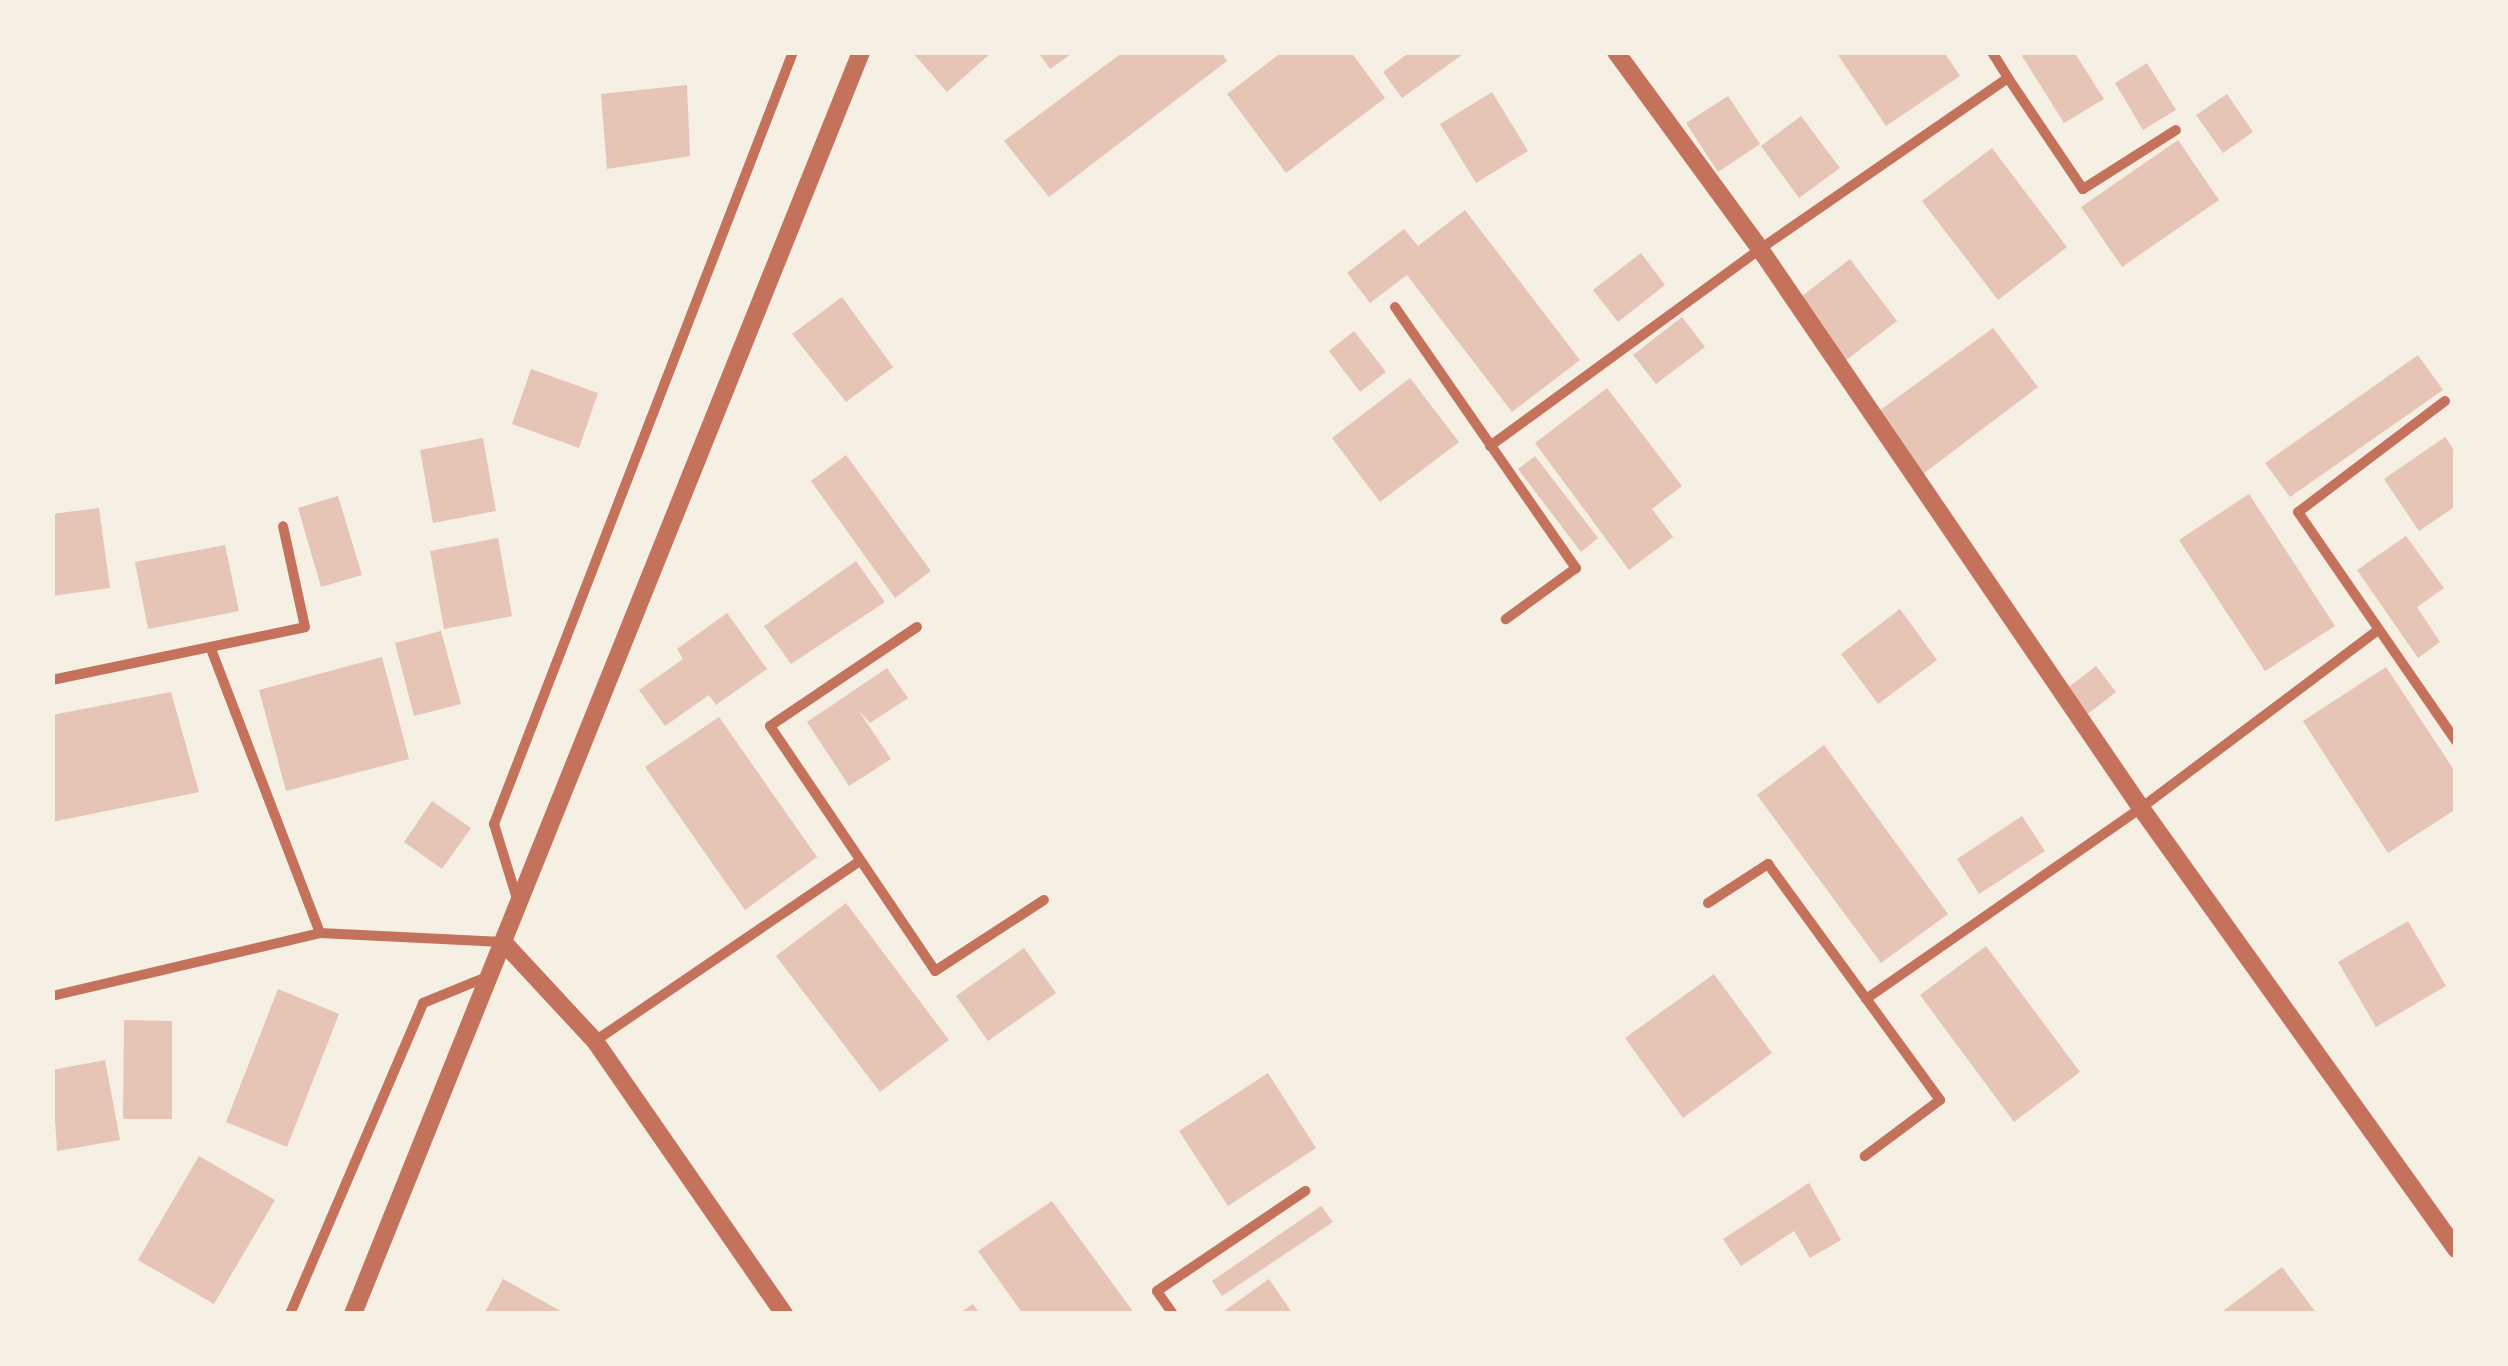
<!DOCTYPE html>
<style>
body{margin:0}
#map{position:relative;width:2508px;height:1366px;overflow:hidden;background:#f6efe4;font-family:Karla,sans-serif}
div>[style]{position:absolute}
.building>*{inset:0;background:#e6c5b7}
.minor>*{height:10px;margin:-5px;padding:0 5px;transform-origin:5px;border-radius:5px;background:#c5725c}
.tertiary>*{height:18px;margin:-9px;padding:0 9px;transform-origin:9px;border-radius:9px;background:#c5725c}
span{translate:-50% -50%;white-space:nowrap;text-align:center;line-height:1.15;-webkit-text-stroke:8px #f6efe4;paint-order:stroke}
.frame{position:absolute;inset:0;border:55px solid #f6efe4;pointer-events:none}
</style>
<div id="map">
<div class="building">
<div style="clip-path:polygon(912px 52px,992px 52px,947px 92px)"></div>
<div style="clip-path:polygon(1038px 52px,1074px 52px,1050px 69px)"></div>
<div style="clip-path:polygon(1123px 52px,1221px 52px,1227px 61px,1049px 197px,1004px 141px)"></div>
<div style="clip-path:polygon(1282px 52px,1351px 52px,1385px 98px,1286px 173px,1227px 94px)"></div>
<div style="clip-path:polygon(1410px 52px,1466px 52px,1402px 98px,1383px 72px)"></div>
<div style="clip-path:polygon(1836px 52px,1944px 52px,1960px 76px,1886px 126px)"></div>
<div style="clip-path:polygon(2028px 52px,2074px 52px,2104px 99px,2064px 123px,2022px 56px)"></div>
<div style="clip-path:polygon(2147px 63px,2176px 110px,2143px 130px,2115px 83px)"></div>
<div style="clip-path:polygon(687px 85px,690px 156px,607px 169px,601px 94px)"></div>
<div style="clip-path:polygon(1492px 92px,1528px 151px,1476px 183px,1440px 124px)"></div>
<div style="clip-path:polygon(2227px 94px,2253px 132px,2223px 153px,2196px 115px)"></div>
<div style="clip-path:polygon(1728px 96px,1760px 144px,1718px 172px,1686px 123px)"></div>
<div style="clip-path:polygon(1801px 116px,1840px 168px,1799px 198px,1761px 146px)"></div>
<div style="clip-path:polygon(2178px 140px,2219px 200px,2122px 267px,2081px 207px)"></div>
<div style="clip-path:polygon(1992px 148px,2067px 247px,1998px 300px,1922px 201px)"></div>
<div style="clip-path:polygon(1465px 210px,1580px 360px,1512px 412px,1407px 275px,1370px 303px,1347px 273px,1404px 229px,1418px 246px)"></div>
<div style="clip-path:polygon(1641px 253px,1665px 285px,1618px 322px,1593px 290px)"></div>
<div style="clip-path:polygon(1850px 259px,1897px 321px,1845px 361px,1797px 300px)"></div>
<div style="clip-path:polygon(842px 297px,893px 367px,846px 402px,792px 334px)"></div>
<div style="clip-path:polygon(1682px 317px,1705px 347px,1656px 384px,1633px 355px)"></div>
<div style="clip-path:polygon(1993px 328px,2038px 387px,1923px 474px,1876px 413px)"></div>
<div style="clip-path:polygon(1354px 331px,1386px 372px,1360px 392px,1329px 351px)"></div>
<div style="clip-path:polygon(2418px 355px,2443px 390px,2290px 497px,2265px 463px)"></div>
<div style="clip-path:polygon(531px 369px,598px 393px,579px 448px,512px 424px)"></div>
<div style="clip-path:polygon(1410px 378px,1459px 442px,1380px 502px,1332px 438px)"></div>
<div style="clip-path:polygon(1607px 388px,1682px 486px,1652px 509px,1673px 537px,1629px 570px,1535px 443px)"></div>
<div style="clip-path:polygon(2445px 437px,2456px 453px,2456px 506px,2419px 531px,2384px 479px)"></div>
<div style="clip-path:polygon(483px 438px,496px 511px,433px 523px,420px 450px)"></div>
<div style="clip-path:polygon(846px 455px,931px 571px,895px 598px,811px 481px)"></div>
<div style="clip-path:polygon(1535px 456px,1598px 538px,1581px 552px,1518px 469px)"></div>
<div style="clip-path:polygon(2249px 494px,2335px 626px,2265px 671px,2179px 540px)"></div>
<div style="clip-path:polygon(338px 496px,362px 575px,321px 587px,298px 508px)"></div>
<div style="clip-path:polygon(99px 508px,110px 588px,52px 596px,52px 514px)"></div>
<div style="clip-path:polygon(2406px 536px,2444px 588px,2417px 607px,2440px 642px,2418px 658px,2357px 570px)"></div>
<div style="clip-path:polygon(498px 538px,512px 616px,444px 629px,430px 551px)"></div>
<div style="clip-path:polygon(225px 545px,239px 611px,148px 629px,135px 562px)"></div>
<div style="clip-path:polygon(856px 561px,885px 602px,791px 664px,764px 626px)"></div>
<div style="clip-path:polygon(1900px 609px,1937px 660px,1878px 704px,1841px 654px)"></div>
<div style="clip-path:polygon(727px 613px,767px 669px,716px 705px,709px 695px,665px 726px,639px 690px,683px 659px,677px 649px)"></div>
<div style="clip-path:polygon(441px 631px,461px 704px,414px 716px,395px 643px)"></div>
<div style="clip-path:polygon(382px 657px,409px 759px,286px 791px,259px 690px)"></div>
<div style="clip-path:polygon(2096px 666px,2116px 692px,2085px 716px,2065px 690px)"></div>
<div style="clip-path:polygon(2386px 667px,2456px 773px,2456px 809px,2388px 853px,2303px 721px)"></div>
<div style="clip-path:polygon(887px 668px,908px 698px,870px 723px,859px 711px,891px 759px,849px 786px,807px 722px)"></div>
<div style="clip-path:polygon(171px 692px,199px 792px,52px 822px,52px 715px)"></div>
<div style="clip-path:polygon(719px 717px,817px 857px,745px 910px,645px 767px)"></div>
<div style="clip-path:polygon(1824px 745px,1948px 914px,1881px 963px,1757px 795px)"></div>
<div style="clip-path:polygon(432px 801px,471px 828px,442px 869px,404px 842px)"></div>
<div style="clip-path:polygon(2022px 816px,2045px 851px,1979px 894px,1957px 859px)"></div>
<div style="clip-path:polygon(846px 903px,949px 1040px,880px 1092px,776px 956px)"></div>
<div style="clip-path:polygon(2408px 921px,2446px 986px,2376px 1027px,2338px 962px)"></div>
<div style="clip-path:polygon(1986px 946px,2080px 1072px,2014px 1122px,1920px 995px)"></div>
<div style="clip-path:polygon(1024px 948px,1056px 993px,988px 1041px,956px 996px)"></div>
<div style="clip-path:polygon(1714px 974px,1772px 1053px,1683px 1118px,1625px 1038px)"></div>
<div style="clip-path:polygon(278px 989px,339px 1014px,287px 1147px,226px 1122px)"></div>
<div style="clip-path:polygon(124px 1020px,172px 1021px,172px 1119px,123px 1119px)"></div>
<div style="clip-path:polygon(105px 1060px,120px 1140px,57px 1151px,52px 1070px)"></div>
<div style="clip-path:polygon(1268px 1073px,1316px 1148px,1228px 1206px,1179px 1131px)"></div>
<div style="clip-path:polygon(199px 1156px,275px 1200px,214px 1304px,138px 1260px)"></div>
<div style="clip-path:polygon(1809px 1183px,1841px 1240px,1810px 1258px,1794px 1231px,1741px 1266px,1723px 1239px)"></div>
<div style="clip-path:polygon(1052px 1201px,1135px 1314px,1023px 1314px,978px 1251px)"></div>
<div style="clip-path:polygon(1321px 1206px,1333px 1222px,1222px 1296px,1212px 1281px)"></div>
<div style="clip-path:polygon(2282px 1267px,2317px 1314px,2219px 1314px)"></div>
<div style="clip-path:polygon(503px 1279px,566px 1314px,484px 1314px)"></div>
<div style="clip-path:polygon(1269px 1279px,1293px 1314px,1220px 1314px)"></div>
<div style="clip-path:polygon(973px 1304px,980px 1314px,958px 1314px)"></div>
</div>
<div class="minor">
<div style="left:1992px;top:52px;width:31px;rotate:58deg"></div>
<div style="left:1395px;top:307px;width:318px;rotate:55.3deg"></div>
<div style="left:1576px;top:568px;width:87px;rotate:143.9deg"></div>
<div style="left:2445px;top:401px;width:184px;rotate:142.9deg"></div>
<div style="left:2298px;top:512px;width:278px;rotate:55.4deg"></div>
<div style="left:1490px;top:446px;width:334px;rotate:-36.1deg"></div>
<div style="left:1760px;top:249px;width:301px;rotate:-34.6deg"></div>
<div style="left:2008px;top:78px;width:134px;rotate:56deg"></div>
<div style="left:2083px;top:189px;width:110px;rotate:-32.4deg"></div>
<div style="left:917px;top:627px;width:177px;rotate:146deg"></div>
<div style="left:770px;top:726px;width:295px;rotate:56deg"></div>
<div style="left:935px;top:971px;width:130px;rotate:-33.1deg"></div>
<div style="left:211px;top:649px;width:304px;rotate:69deg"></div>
<div style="left:52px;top:680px;width:258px;rotate:-11.8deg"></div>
<div style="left:305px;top:627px;width:103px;rotate:-102.3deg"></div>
<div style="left:518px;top:902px;width:82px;rotate:-107.1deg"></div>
<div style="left:494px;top:824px;width:828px;rotate:-68.83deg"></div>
<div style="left:1708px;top:903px;width:72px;rotate:-33deg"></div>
<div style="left:1768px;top:864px;width:292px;rotate:53.9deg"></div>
<div style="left:1940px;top:1100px;width:94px;rotate:143.3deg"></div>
<div style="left:52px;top:996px;width:275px;rotate:-13.2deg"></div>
<div style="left:320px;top:933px;width:183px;rotate:2.8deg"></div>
<div style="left:1866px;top:999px;width:335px;rotate:-34.8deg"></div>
<div style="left:2141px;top:808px;width:296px;rotate:-36.9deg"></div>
<div style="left:595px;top:1041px;width:320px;rotate:-34.2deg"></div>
<div style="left:290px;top:1314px;width:338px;rotate:-66.8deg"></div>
<div style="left:423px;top:1003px;width:71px;rotate:-22.2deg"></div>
<div style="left:1173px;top:1314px;width:28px;rotate:-125deg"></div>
<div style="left:1157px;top:1291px;width:179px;rotate:-34deg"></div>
</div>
<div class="tertiary">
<div style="left:1616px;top:52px;width:244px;rotate:53.8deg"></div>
<div style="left:1760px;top:249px;width:676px;rotate:55.72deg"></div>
<div style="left:2141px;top:808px;width:542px;rotate:54.46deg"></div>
<div style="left:503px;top:942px;width:135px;rotate:47.1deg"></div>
<div style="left:595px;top:1041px;width:332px;rotate:55.3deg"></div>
<div style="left:353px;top:1314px;width:1360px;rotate:-68.07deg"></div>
</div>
<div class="frame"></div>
</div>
